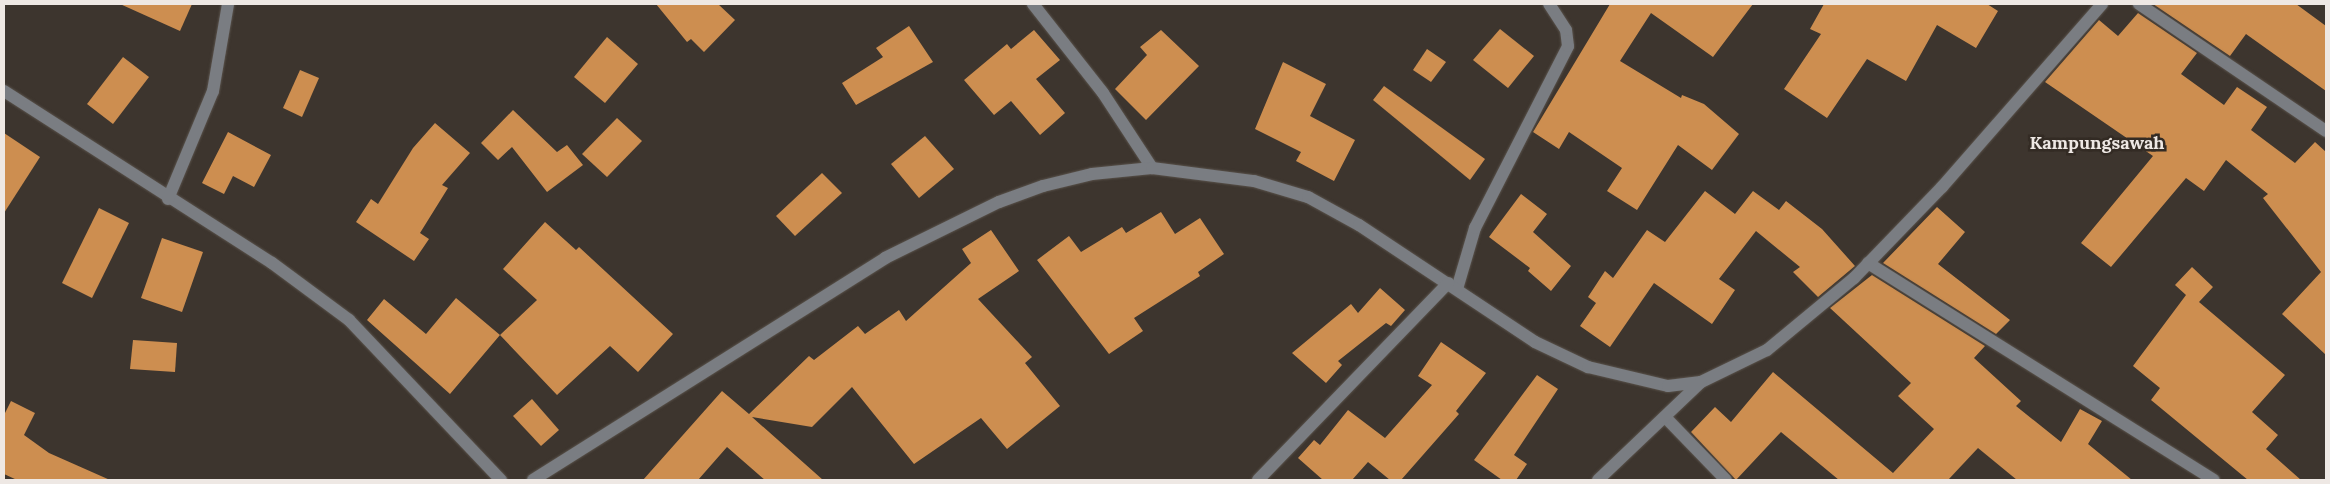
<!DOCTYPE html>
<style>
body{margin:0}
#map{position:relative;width:2330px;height:484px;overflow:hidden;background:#3d352e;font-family:Lora,serif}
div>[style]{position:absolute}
.building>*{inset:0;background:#cd8e50}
.roads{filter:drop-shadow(0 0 1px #59524b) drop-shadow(0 0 1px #59524b)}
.minor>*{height:12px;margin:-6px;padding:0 6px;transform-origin:6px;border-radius:6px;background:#7a7d82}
span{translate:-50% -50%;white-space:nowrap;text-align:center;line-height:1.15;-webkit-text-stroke:5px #332b24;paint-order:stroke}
.quarter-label{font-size:18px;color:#eee8e4;font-weight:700}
.frame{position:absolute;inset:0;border:5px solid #eee8e4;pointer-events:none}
</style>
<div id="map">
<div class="building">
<div style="clip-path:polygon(120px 4px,192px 4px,180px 31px)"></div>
<div style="clip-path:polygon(656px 4px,718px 4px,735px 20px,704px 52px,691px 39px,687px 42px)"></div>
<div style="clip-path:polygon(1610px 4px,1753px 4px,1713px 57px,1651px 13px,1620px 61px,1681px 98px,1682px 95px,1704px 104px,1739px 134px,1712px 170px,1678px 145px,1637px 210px,1607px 191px,1622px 168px,1569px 132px,1559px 149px,1533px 132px)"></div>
<div style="clip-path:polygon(1824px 4px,1987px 4px,1998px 11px,1976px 48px,1937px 25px,1906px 81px,1867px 59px,1827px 118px,1784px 89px,1821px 34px,1810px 29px)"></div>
<div style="clip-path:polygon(2153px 4px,2296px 4px,2326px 26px,2326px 91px,2246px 34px,2230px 56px)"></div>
<div style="clip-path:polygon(2138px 13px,2197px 53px,2181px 74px,2224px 105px,2237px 87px,2267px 107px,2251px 130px,2295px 163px,2315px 142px,2326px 152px,2326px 355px,2282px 314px,2321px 272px,2263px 198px,2268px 194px,2226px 160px,2204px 191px,2186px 178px,2111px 267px,2081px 243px,2153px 156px,2045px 82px,2099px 20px,2118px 36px)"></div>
<div style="clip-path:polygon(909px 26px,933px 62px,856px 105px,842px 83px,883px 57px,876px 48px)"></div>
<div style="clip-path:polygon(1500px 29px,1534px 56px,1508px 88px,1473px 60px)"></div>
<div style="clip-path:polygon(1034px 30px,1060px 60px,1036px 79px,1065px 113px,1040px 135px,1011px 101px,994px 115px,964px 80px,1007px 44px,1011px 49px)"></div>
<div style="clip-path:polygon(1161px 30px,1199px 66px,1146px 120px,1115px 89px,1147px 55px,1140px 47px)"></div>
<div style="clip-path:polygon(607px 37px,638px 64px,605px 103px,574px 77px)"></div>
<div style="clip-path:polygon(1427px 49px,1446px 62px,1431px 82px,1413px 70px)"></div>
<div style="clip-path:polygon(123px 57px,149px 77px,113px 124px,87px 104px)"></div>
<div style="clip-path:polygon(1283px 62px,1326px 84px,1310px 116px,1355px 140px,1334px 181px,1296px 161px,1301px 152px,1255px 129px)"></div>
<div style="clip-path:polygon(300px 70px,319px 78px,302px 117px,283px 108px)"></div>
<div style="clip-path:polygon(1384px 86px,1485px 159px,1470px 180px,1373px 100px)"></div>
<div style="clip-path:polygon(513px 110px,557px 152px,567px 145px,583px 165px,547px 192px,512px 147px,498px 160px,481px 143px)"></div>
<div style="clip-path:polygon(617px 118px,642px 141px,607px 177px,582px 154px)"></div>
<div style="clip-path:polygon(435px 123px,470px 153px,442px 185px,448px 188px,420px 233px,429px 239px,414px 261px,356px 222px,371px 199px,378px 204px,413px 148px)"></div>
<div style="clip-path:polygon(228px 132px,271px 155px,254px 187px,233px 176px,224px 194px,202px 183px)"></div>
<div style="clip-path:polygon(4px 133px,40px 157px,4px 213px)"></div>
<div style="clip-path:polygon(925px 136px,954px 169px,919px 198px,891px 164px)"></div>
<div style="clip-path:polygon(822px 173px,842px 193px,795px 236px,776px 216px)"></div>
<div style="clip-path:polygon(1705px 191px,1735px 214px,1753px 191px,1779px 210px,1786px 201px,1822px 229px,1855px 266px,1818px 297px,1793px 272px,1800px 267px,1756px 231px,1719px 279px,1735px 290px,1712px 324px,1654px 283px,1610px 347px,1580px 326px,1596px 303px,1588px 297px,1605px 271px,1613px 278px,1647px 230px,1665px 242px)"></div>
<div style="clip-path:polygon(1521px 194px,1547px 214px,1533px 232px,1571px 266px,1551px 291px,1528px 271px,1530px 268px,1489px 237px)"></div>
<div style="clip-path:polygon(1937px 207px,1965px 232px,1938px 264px,2010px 320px,1996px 334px,1883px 263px)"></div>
<div style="clip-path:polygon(99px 208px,129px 223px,92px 298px,62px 283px)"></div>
<div style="clip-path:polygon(1161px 212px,1175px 234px,1200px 218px,1224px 254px,1198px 272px,1200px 276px,1134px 318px,1143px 331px,1109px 354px,1037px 260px,1069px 236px,1081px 252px,1122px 227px,1126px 233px)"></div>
<div style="clip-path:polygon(545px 222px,576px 250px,579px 247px,673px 334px,638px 372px,610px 346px,557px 395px,500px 335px,537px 300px,503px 269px)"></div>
<div style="clip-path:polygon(991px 230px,1019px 271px,978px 299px,1032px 357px,1025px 363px,1060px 406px,1007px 449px,981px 418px,914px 464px,852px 387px,812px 427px,752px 417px,823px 480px,765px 480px,727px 447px,698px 480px,643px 480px,722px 391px,749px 414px,809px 356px,814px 360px,858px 326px,865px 334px,899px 310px,906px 321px,971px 263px,962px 249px)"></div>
<div style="clip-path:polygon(162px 238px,203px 252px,182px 312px,141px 298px)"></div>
<div style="clip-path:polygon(2192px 267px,2213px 287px,2199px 302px,2285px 375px,2252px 412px,2278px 435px,2266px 449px,2301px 480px,2248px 480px,2151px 400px,2160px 388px,2133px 366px,2186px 295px,2175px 285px)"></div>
<div style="clip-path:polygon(1872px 275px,1985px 346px,1974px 358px,2021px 401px,2016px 406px,2061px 442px,2080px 409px,2102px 421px,2088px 444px,2132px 480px,2017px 480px,1978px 448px,1948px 480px,1839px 480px,1781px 432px,1736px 480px,1691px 432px,1715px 407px,1731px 422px,1773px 372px,1893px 473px,1934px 429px,1898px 396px,1911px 383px,1830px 308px)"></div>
<div style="clip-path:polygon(1380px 288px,1405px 310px,1391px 326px,1386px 323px,1338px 361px,1342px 365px,1326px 383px,1292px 353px,1351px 304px,1358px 313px)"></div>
<div style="clip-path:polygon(456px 298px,500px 335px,450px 394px,367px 320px,384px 299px,426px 334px)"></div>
<div style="clip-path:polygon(133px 340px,177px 343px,175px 372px,130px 369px)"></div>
<div style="clip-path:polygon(1441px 342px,1486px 373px,1456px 411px,1459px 414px,1401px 480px,1390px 480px,1368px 462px,1352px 480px,1323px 480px,1298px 458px,1314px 440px,1320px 445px,1348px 410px,1385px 438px,1432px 385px,1418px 376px)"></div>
<div style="clip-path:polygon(1537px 375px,1558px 389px,1514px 455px,1527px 464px,1516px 480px,1502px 480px,1474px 460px)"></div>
<div style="clip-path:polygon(532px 399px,559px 430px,541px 446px,513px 416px)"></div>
<div style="clip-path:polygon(11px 401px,35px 413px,24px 435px,49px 453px,110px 480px,17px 480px,4px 474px,4px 415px)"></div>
</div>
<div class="roads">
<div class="minor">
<div style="left:1033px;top:4px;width:113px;rotate:51.8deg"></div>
<div style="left:1103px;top:93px;width:90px;rotate:56.8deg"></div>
<div style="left:2139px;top:4px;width:226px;rotate:34.2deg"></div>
<div style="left:4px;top:91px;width:318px;rotate:32.7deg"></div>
<div style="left:272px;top:263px;width:96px;rotate:36.5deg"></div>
<div style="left:349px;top:320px;width:221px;rotate:46.5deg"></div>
<div style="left:168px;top:199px;width:117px;rotate:-67.4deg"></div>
<div style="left:213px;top:91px;width:88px;rotate:-80.2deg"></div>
<div style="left:1868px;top:263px;width:408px;rotate:32.1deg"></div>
<div style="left:1457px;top:289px;width:64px;rotate:-73.6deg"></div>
<div style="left:1475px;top:228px;width:204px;rotate:-62.9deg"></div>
<div style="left:1568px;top:46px;width:16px;rotate:-97deg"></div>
<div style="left:1566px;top:30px;width:31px;rotate:-123deg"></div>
<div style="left:1666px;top:418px;width:86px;rotate:45.9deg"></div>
<div style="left:533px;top:480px;width:416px;rotate:-32.2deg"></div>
<div style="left:885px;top:258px;width:127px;rotate:-26.2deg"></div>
<div style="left:999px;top:202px;width:47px;rotate:-20deg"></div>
<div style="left:1043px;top:186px;width:50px;rotate:-13.8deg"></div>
<div style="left:1092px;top:174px;width:60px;rotate:-5.7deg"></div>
<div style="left:1152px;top:168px;width:103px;rotate:7.3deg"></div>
<div style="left:1254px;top:181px;width:56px;rotate:16.5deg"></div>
<div style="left:1308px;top:197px;width:58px;rotate:28.8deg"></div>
<div style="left:1359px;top:225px;width:211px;rotate:33.6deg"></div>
<div style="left:1535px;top:342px;width:59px;rotate:25.3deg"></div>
<div style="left:1588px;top:367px;width:82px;rotate:13.4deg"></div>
<div style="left:1668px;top:386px;width:33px;rotate:-7deg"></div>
<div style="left:1701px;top:382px;width:73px;rotate:-25.9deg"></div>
<div style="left:1767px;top:350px;width:113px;rotate:-39.6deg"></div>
<div style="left:1854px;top:278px;width:127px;rotate:-46deg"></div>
<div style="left:1942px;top:187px;width:243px;rotate:-48.8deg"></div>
<div style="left:1258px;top:480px;width:274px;rotate:-46deg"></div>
<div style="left:1598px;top:480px;width:142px;rotate:-43.6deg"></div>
</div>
</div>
<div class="quarter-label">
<span style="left:2097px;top:143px">Kampungsawah</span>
</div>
<div class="frame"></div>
</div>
